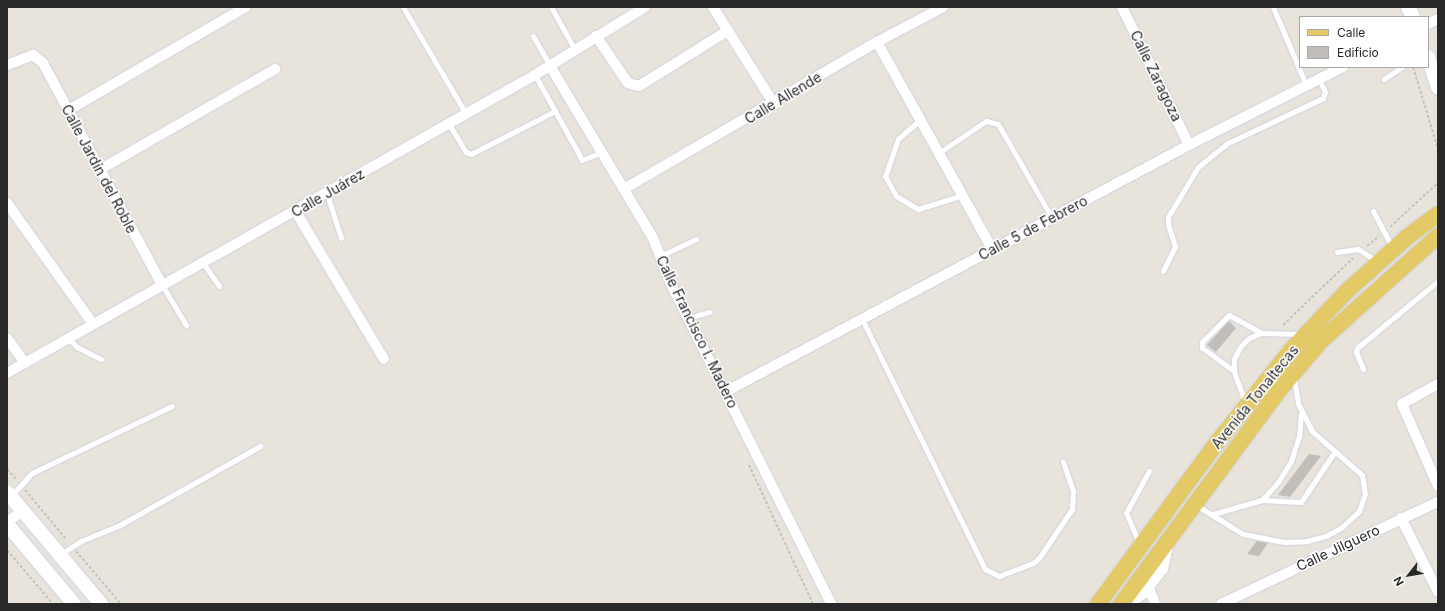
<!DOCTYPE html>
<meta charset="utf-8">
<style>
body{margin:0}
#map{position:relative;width:1445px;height:611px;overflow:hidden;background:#e9e4db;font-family:Inter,sans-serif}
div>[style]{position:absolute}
.building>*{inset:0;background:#c2bdb8}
.path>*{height:2px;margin-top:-1px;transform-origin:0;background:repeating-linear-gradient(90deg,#c3c3c3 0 3px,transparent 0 5px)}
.roads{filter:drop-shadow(0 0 1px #d0d3e0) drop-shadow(0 0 1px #d0d3e0)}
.lane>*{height:5px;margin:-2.5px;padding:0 2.5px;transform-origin:2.5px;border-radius:2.5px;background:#fff}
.street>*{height:10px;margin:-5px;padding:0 5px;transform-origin:5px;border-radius:5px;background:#fff}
.secondary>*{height:14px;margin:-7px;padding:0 7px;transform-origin:7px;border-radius:7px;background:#fff}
.primary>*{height:16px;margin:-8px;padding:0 8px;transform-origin:8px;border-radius:8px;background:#e4ca66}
span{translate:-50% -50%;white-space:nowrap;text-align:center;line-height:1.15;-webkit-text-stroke:3px #fff;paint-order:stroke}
.street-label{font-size:14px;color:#282828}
.frame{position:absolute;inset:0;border:8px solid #282828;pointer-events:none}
.legend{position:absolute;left:1299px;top:16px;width:130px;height:52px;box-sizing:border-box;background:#fff;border:1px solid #a9a9a9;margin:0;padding:5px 7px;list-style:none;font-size:12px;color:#282828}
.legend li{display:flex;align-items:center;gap:8px;height:20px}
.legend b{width:20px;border:1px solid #a9a9a9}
.north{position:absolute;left:1389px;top:555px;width:40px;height:40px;-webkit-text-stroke:3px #fff;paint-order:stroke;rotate:239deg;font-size:11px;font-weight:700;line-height:16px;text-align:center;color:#282828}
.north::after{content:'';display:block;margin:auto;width:14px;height:18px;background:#282828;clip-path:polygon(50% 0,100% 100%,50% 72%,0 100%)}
</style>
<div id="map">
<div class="building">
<div style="clip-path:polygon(1229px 321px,1236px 328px,1216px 352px,1207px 345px)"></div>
<div style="clip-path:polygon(1309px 454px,1321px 456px,1290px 497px,1278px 495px)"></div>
<div style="clip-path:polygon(1257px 541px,1268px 543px,1259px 556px,1247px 554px)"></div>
</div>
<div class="path">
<div style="left:1413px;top:67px;width:86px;rotate:73deg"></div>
<div style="left:1390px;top:227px;width:65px;rotate:-42.5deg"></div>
<div style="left:1367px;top:246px;width:16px;rotate:-40deg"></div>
<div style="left:1283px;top:325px;width:97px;rotate:-43.7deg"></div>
<div style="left:749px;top:465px;width:153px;rotate:65.3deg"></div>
<div style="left:7px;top:469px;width:13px;rotate:48deg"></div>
<div style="left:25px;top:490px;width:65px;rotate:50deg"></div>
<div style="left:7px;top:550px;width:71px;rotate:49.6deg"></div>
<div style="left:76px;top:551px;width:70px;rotate:49.7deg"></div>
</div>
<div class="roads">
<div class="lane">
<div style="left:403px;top:7px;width:124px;rotate:59.5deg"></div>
<div style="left:551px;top:7px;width:49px;rotate:60.8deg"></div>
<div style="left:1273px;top:7px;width:85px;rotate:67.1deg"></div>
<div style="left:533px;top:36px;width:34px;rotate:60deg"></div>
<div style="left:1384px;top:79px;width:22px;rotate:-34deg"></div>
<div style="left:555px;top:111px;width:56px;rotate:61.1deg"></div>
<div style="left:582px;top:160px;width:22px;rotate:-22deg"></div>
<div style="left:921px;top:119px;width:30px;rotate:139deg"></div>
<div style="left:898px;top:139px;width:39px;rotate:109deg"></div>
<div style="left:885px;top:176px;width:23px;rotate:61deg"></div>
<div style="left:896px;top:196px;width:26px;rotate:31deg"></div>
<div style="left:918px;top:209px;width:47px;rotate:-17.3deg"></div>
<div style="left:449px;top:124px;width:33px;rotate:59deg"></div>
<div style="left:466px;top:152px;width:5px;rotate:22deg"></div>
<div style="left:471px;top:154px;width:94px;rotate:-27.1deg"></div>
<div style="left:555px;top:111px;width:41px;rotate:-119.1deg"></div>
<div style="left:940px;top:152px;width:55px;rotate:-34deg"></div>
<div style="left:986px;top:121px;width:12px;rotate:14deg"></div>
<div style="left:998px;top:124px;width:108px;rotate:60.1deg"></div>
<div style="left:327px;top:194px;width:46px;rotate:72.3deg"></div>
<div style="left:1373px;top:211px;width:41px;rotate:62.2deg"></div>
<div style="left:1337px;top:252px;width:21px;rotate:-8deg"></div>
<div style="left:1358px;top:249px;width:22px;rotate:32deg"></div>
<div style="left:660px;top:256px;width:40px;rotate:-25deg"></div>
<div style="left:203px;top:263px;width:28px;rotate:55deg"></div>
<div style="left:1163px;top:271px;width:28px;rotate:-64deg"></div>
<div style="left:1175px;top:246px;width:23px;rotate:-108deg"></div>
<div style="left:1168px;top:224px;width:7px;rotate:-90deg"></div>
<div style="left:1168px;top:217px;width:58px;rotate:-59deg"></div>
<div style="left:1198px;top:167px;width:38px;rotate:-39deg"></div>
<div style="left:1228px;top:143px;width:105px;rotate:-25.3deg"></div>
<div style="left:1323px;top:98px;width:6px;rotate:-72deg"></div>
<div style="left:1325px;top:92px;width:14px;rotate:-115deg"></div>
<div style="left:162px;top:285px;width:47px;rotate:59deg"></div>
<div style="left:688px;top:318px;width:22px;rotate:-16deg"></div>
<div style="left:862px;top:319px;width:279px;rotate:63.8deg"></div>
<div style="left:985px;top:569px;width:16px;rotate:27deg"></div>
<div style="left:999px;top:576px;width:36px;rotate:-21deg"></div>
<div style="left:1033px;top:563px;width:8px;rotate:-40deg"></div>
<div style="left:1039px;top:558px;width:59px;rotate:-56deg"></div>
<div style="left:1072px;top:509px;width:18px;rotate:-87deg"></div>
<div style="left:1073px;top:491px;width:31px;rotate:-109deg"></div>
<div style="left:68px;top:338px;width:13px;rotate:45deg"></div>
<div style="left:77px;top:347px;width:27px;rotate:27deg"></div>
<div style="left:1363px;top:369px;width:18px;rotate:-112deg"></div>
<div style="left:1356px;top:352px;width:4px;rotate:-76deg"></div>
<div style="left:1357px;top:348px;width:105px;rotate:-39.6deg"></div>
<div style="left:1234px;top:371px;width:39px;rotate:-144deg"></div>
<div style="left:1202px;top:348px;width:6px;rotate:-90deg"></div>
<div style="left:1202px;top:342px;width:38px;rotate:-45deg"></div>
<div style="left:1229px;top:315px;width:37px;rotate:29deg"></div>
<div style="left:1245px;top:402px;width:33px;rotate:-110deg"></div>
<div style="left:1234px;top:371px;width:12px;rotate:-90deg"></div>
<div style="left:1234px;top:359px;width:13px;rotate:-63deg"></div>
<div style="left:1240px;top:347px;width:13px;rotate:-45deg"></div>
<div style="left:1249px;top:338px;width:13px;rotate:-23deg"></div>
<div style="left:1261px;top:333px;width:41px;rotate:1.4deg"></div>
<div style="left:12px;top:495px;width:30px;rotate:-48deg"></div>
<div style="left:32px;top:473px;width:155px;rotate:-25.6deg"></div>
<div style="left:1262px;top:500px;width:24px;rotate:-48deg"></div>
<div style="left:1278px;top:482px;width:25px;rotate:-58deg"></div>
<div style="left:1291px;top:461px;width:25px;rotate:-72deg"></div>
<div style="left:1299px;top:437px;width:23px;rotate:-85deg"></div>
<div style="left:1196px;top:505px;width:55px;rotate:31.7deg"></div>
<div style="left:1243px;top:534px;width:42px;rotate:11deg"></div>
<div style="left:1284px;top:542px;width:23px;rotate:-2deg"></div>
<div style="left:1307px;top:541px;width:20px;rotate:-15deg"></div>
<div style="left:1326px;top:536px;width:18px;rotate:-29deg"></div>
<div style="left:1342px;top:527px;width:23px;rotate:-43deg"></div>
<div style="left:1359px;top:511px;width:18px;rotate:-71deg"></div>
<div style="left:1365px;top:494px;width:19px;rotate:-99deg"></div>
<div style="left:1362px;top:475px;width:67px;rotate:-138.7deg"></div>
<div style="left:1312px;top:431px;width:31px;rotate:-117deg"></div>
<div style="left:1298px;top:403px;width:24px;rotate:-99deg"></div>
<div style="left:1213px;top:514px;width:51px;rotate:-15.9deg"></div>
<div style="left:1262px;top:500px;width:39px;rotate:3deg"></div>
<div style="left:1301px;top:502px;width:61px;rotate:-56.3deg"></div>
<div style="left:1139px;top:543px;width:33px;rotate:-113deg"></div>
<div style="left:1126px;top:513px;width:48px;rotate:-61.3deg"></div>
<div style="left:61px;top:554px;width:24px;rotate:-33deg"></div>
<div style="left:81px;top:541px;width:42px;rotate:-22.3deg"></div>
<div style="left:120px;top:525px;width:161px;rotate:-29.4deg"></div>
</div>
<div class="street">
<div style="left:713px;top:7px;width:115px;rotate:57.8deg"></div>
<div style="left:1122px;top:7px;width:153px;rotate:64.1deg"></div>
<div style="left:1428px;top:24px;width:11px;rotate:-27deg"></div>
<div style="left:596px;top:36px;width:57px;rotate:55.8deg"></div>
<div style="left:628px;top:83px;width:11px;rotate:15deg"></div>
<div style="left:639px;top:86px;width:104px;rotate:-32deg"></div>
<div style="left:877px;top:42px;width:238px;rotate:60.9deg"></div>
<div style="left:7px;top:65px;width:28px;rotate:-21deg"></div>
<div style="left:33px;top:55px;width:13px;rotate:39deg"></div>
<div style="left:43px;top:63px;width:252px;rotate:61.8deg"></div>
<div style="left:550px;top:66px;width:200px;rotate:59.1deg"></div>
<div style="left:653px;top:238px;width:52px;rotate:68.4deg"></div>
<div style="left:672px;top:286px;width:356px;rotate:63.4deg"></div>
<div style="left:67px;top:111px;width:207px;rotate:-30.2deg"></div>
<div style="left:99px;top:170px;width:203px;rotate:-29.8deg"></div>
<div style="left:624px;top:189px;width:293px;rotate:-30.2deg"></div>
<div style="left:877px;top:42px;width:75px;rotate:-27.9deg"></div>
<div style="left:7px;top:203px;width:148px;rotate:54.6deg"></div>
<div style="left:296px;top:212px;width:171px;rotate:59.1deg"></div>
<div style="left:7px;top:338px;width:31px;rotate:54deg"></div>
<div style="left:7px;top:373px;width:606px;rotate:-29.44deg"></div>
<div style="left:535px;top:75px;width:129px;rotate:-31.7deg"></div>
<div style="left:1438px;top:384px;width:41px;rotate:150.9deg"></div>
<div style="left:1402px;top:404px;width:90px;rotate:66.3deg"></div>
<div style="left:725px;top:392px;width:526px;rotate:-28.03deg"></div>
<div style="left:1189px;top:145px;width:173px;rotate:-26.9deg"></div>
<div style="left:1401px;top:518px;width:83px;rotate:63.4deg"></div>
<div style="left:7px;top:522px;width:19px;rotate:-35deg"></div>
<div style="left:1149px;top:588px;width:17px;rotate:69deg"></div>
<div style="left:1129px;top:604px;width:19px;rotate:-36deg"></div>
<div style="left:1144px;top:593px;width:31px;rotate:-52deg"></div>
<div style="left:1163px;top:569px;width:25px;rotate:-78deg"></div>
<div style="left:1221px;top:604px;width:240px;rotate:-25.2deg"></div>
</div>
<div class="secondary">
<div style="left:1408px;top:7px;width:11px;rotate:63deg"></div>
<div style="left:1428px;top:57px;width:32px;rotate:72deg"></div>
<div style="left:7px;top:492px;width:146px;rotate:50deg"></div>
<div style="left:7px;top:524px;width:104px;rotate:50.1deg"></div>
</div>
<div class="primary">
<div style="left:1098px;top:604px;width:204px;rotate:-53.6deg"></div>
<div style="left:1219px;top:440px;width:117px;rotate:-51.3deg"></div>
<div style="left:1292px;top:349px;width:80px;rotate:-46.5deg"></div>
<div style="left:1347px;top:291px;width:79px;rotate:-41.9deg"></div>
<div style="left:1406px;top:238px;width:40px;rotate:-37deg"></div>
<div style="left:1121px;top:604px;width:267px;rotate:-53.5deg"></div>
<div style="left:1280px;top:389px;width:65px;rotate:-49.4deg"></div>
<div style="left:1322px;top:340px;width:156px;rotate:-41.9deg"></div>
</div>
</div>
<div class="street-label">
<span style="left:1156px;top:76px;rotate:64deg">Calle Zaragoza</span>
<span style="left:783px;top:98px;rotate:-31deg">Calle Allende</span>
<span style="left:99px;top:169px;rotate:62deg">Calle Jardín del Roble</span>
<span style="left:328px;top:193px;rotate:-30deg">Calle Juárez</span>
<span style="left:1033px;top:228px;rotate:-28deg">Calle 5 de Febrero</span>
<span style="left:697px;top:332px;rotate:64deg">Calle Francisco I. Madero</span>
<span style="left:1255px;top:397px;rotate:-51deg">Avenida Tonaltecas</span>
<span style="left:1338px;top:548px;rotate:-25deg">Calle Jilguero</span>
</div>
<div class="frame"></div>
<ul class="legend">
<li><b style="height:5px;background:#e4ca66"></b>Calle</li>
<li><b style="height:11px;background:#c2bdb8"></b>Edificio</li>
</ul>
<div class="north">N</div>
</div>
